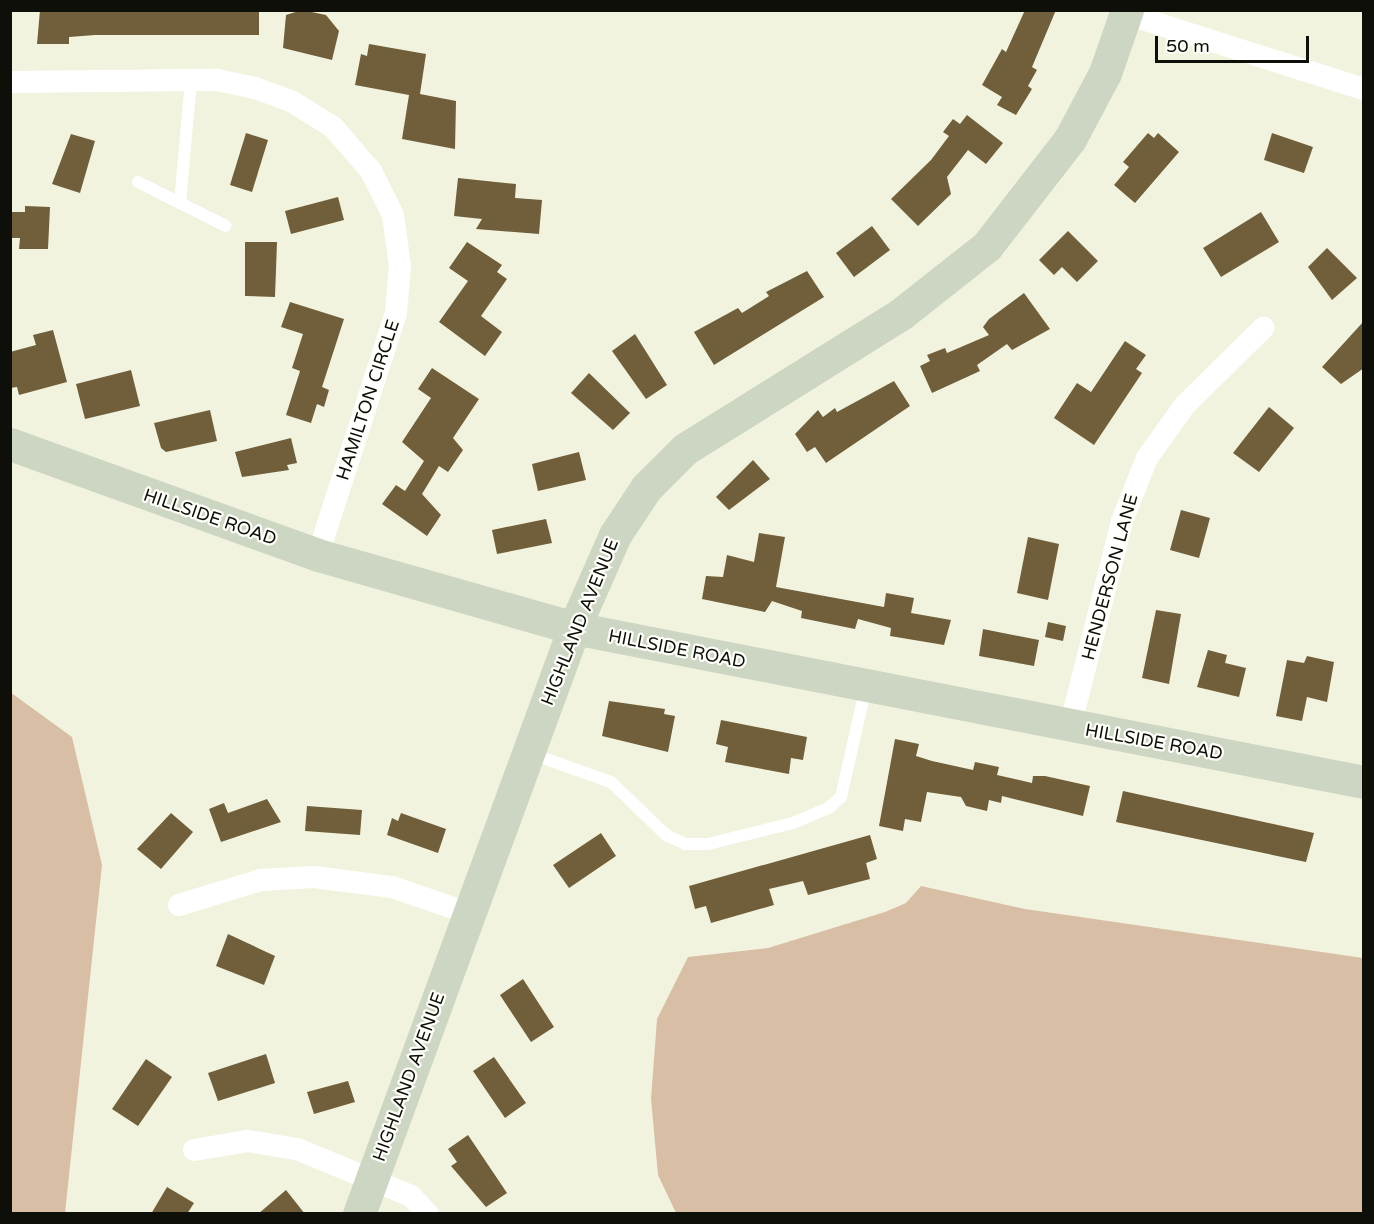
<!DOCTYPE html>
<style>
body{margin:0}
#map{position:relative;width:1374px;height:1224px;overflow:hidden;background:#f2f3df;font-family:"Varela Round",sans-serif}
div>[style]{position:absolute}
.green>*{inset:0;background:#d9bea6}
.building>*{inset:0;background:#705f3a}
.lane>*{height:12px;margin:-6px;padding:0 6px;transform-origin:6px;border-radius:6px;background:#fff}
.street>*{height:22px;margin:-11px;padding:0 11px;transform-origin:11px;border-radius:11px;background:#fff}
.secondary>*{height:33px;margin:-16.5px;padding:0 16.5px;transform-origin:16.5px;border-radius:16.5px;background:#ccd6c2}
span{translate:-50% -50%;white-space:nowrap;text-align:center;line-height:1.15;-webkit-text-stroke:4.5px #fffffb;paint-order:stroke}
.street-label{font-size:18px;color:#0f0f09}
.frame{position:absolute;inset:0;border:12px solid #0f0f09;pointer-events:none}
.scale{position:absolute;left:1155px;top:36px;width:154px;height:27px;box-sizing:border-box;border:3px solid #0f0f09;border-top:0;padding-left:8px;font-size:18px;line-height:21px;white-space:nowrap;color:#0f0f09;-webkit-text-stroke:4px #fffffb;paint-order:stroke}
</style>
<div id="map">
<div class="green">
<div style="clip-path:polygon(10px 692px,72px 737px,102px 865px,65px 1213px,11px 1213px)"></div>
<div style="clip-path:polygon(921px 886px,1025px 909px,1363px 958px,1363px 1213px,676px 1213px,658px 1175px,651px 1099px,657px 1019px,688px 957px,768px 948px,885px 912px,906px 903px)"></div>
</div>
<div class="building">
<div style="clip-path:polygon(259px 10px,259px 35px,95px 35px,69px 37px,69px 44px,37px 44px,40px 10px)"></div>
<div style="clip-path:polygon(302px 10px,326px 15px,339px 31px,332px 60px,283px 48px,286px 15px)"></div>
<div style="clip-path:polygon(1025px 10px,1056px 10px,1032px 67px,1037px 70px,1028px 86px,1032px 89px,1016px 115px,997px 105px,1002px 97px,982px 85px,1002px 49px,1006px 52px)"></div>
<div style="clip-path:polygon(369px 44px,426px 54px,420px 94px,456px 101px,455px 149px,402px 139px,409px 95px,355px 85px,361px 54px,367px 56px)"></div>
<div style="clip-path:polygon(967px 115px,1003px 143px,986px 164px,968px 150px,947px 177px,951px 194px,918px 226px,891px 199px,931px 160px,949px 136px,943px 132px,953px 119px,960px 124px)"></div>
<div style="clip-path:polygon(246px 133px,268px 140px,252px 192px,230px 185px)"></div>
<div style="clip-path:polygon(1148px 133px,1154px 138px,1158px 133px,1179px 152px,1135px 203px,1114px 185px,1129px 167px,1123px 162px)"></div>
<div style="clip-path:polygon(1272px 133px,1313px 147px,1304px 173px,1264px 160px)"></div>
<div style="clip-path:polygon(71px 134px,95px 141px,80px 193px,52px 184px)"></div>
<div style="clip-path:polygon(458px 178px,516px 184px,515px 198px,542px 200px,539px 234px,476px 229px,482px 219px,454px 216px)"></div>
<div style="clip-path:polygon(338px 197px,344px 220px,291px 234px,285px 211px)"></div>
<div style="clip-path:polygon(25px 206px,50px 207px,48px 249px,19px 249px,20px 238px,10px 238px,10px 212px,25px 212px)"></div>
<div style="clip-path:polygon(1261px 212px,1279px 242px,1221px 277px,1203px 248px)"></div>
<div style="clip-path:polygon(872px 226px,890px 250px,854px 277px,836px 253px)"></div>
<div style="clip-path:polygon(1068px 231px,1098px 261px,1077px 282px,1062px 267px,1054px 275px,1039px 260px)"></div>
<div style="clip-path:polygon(245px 242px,277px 242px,275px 297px,245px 296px)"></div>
<div style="clip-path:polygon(467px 242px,502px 265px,497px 272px,507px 279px,481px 316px,502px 332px,485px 356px,439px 322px,468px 281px,449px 268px)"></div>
<div style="clip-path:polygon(1327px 248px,1357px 278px,1332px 300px,1308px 267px)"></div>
<div style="clip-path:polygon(807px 271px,824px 297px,714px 365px,694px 332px,738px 308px,742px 313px,769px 296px,766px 292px)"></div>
<div style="clip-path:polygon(1024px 293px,1050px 329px,1012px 350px,1007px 344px,977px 365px,980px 371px,932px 393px,920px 366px,930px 361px,927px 355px,945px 348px,947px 353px,989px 335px,983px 327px,989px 319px)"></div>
<div style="clip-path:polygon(290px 302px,344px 319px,322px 387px,329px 390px,324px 407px,317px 404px,311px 423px,286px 415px,300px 371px,292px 368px,303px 334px,281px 327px)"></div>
<div style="clip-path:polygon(1364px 321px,1364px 368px,1341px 384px,1322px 367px)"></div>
<div style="clip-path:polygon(53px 330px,67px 382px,19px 395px,17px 387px,10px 388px,10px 352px,36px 345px,33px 335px)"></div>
<div style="clip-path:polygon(635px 334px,667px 385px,646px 399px,612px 351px)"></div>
<div style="clip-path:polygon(1125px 341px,1146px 355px,1136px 369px,1142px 373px,1094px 445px,1054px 418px,1077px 383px,1091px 392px)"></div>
<div style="clip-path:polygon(432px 368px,479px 399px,453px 438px,463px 450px,448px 472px,439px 466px,422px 494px,441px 515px,427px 536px,382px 504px,396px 485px,405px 491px,424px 461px,402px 442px,431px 398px,418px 389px)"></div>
<div style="clip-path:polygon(131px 370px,140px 406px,85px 419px,76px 384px)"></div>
<div style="clip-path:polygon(589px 373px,630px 413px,613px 430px,571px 393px)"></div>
<div style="clip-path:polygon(894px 381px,910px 406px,826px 463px,815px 447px,807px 452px,795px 434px,818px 410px,823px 417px,835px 408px,837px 412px)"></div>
<div style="clip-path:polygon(1269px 407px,1294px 428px,1259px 472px,1233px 453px)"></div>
<div style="clip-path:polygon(210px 410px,217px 441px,166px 452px,161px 448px,154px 423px)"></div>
<div style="clip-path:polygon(291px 438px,297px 463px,287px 465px,289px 470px,242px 477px,235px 452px)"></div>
<div style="clip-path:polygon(579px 452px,586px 480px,538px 491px,532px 464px)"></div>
<div style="clip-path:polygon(753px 460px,770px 479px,729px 510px,716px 497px)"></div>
<div style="clip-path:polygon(1181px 510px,1210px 518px,1199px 558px,1170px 550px)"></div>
<div style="clip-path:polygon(546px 519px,552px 543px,497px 554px,492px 530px)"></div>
<div style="clip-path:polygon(759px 533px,785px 537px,776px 587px,884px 607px,886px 593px,914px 598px,911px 613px,951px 620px,944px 645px,890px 636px,891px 628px,858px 619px,855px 629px,801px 618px,802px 611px,772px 601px,765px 612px,702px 599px,706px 576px,723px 577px,727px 555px,754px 562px)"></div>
<div style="clip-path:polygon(1028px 537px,1059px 544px,1048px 600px,1017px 593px)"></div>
<div style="clip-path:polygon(1156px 610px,1181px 614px,1169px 684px,1142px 678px)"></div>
<div style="clip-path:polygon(1048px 622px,1066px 626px,1063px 641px,1045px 637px)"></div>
<div style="clip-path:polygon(983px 629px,1039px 640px,1034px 666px,979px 656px)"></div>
<div style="clip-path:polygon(1208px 650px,1227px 655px,1225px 663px,1246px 668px,1239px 697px,1197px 687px)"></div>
<div style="clip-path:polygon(1307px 656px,1334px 662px,1327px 702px,1307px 697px,1302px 721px,1276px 716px,1287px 660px,1304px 663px)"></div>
<div style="clip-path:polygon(609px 701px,665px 709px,664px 714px,675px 716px,668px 752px,602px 736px)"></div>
<div style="clip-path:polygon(721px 720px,807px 737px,803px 760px,791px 758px,789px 774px,725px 762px,728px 747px,716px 744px)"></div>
<div style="clip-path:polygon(895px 739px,919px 744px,916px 756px,932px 761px,973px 770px,975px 762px,999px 767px,997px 775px,1032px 783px,1033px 776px,1045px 776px,1090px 786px,1083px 816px,1002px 796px,1001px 803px,989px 800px,987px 811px,966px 806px,961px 797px,927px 792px,921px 822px,905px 819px,903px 831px,879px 826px)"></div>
<div style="clip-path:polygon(1123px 791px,1314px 833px,1306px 862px,1116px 822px)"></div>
<div style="clip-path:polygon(267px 799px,281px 822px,221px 842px,209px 809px,224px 803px,228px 813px)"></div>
<div style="clip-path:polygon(307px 806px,362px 810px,360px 835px,305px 831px)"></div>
<div style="clip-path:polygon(171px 813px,193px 832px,161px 869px,137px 849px)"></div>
<div style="clip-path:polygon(401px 813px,446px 829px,438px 853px,387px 835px,392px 818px,398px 821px)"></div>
<div style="clip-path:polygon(601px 833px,616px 856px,569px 888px,553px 865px)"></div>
<div style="clip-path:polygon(870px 835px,877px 859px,866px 863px,870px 879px,808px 895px,803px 881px,769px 889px,774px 905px,711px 923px,706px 906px,695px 909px,689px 886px)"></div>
<div style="clip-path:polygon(228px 934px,275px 956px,264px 985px,216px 966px)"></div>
<div style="clip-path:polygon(523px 979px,554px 1027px,531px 1042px,500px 995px)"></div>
<div style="clip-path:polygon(266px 1054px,275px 1083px,218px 1101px,208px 1073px)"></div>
<div style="clip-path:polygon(494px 1057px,526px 1103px,505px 1118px,473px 1071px)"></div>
<div style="clip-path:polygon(146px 1059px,172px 1077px,138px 1126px,112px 1109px)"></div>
<div style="clip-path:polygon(348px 1081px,355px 1102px,314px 1114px,307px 1092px)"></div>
<div style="clip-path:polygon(468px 1135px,507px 1193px,486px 1207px,451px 1166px,457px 1162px,448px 1149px)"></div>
<div style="clip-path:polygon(167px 1187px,194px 1203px,187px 1214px,151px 1214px)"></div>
<div style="clip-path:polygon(286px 1190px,305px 1214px,258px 1214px)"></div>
</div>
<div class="lane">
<div style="left:191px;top:80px;width:123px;rotate:95.1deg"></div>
<div style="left:180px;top:203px;width:51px;rotate:26.6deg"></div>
<div style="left:138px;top:182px;width:47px;rotate:26.6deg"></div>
<div style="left:529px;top:753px;width:87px;rotate:19.5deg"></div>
<div style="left:611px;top:782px;width:76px;rotate:43.9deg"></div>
<div style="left:666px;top:835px;width:21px;rotate:25deg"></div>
<div style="left:685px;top:844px;width:23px"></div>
<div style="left:708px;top:844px;width:88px;rotate:-13.9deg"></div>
<div style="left:793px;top:823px;width:39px;rotate:-23deg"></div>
<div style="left:829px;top:808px;width:16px;rotate:-43deg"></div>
<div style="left:841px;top:797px;width:113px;rotate:-77.2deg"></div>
</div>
<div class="street">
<div style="left:1127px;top:14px;width:249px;rotate:17.6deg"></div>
<div style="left:10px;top:82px;width:207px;rotate:-0.6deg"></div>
<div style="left:217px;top:80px;width:39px;rotate:12deg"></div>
<div style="left:255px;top:88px;width:38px;rotate:20deg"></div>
<div style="left:291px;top:101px;width:49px;rotate:31.8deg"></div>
<div style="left:333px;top:127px;width:58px;rotate:49.2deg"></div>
<div style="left:371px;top:171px;width:49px;rotate:63.4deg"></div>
<div style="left:393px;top:215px;width:51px;rotate:82.2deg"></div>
<div style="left:400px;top:266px;width:47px;rotate:94.9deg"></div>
<div style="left:396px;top:313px;width:254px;rotate:107.9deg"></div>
<div style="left:1070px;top:727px;width:212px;rotate:-75.8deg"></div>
<div style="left:1122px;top:521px;width:68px;rotate:-68.4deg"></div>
<div style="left:1147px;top:458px;width:65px;rotate:-54.4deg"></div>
<div style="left:1185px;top:405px;width:110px;rotate:-44.6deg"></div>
<div style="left:179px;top:905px;width:86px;rotate:-17deg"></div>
<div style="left:261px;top:880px;width:53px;rotate:-3.2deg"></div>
<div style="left:314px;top:877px;width:79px;rotate:7.3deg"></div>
<div style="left:392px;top:887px;width:80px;rotate:18.9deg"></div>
<div style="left:194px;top:1150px;width:55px;rotate:-9.5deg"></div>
<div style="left:248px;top:1141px;width:50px;rotate:9.3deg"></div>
<div style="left:297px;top:1149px;width:123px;rotate:22.4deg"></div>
<div style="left:411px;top:1196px;width:25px;rotate:47deg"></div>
</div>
<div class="secondary">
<div style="left:10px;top:444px;width:327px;rotate:19.8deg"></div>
<div style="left:318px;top:555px;width:266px;rotate:15.9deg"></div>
<div style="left:574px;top:628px;width:805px;rotate:11.03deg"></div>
<div style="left:359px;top:1214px;width:624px;rotate:-69.85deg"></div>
<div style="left:574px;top:628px;width:102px;rotate:-66.2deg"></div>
<div style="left:615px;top:535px;width:56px;rotate:-56.6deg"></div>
<div style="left:646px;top:488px;width:55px;rotate:-45deg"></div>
<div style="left:685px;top:449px;width:255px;rotate:-32deg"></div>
<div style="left:901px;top:314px;width:110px;rotate:-38.3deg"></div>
<div style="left:987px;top:246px;width:135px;rotate:-52.2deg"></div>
<div style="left:1070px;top:139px;width:75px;rotate:-62.1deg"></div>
<div style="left:1105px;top:73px;width:67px;rotate:-70.8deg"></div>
</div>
<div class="street-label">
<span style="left:368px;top:400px;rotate:-72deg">HAMILTON CIRCLE</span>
<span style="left:210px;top:517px;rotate:19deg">HILLSIDE ROAD</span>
<span style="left:1110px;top:577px;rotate:-75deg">HENDERSON LANE</span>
<span style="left:580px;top:622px;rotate:-68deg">HIGHLAND AVENUE</span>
<span style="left:677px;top:649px;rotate:11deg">HILLSIDE ROAD</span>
<span style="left:1154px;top:742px;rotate:10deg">HILLSIDE ROAD</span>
<span style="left:409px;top:1077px;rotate:-70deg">HIGHLAND AVENUE</span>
</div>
<div class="frame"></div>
<div class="scale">50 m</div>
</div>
